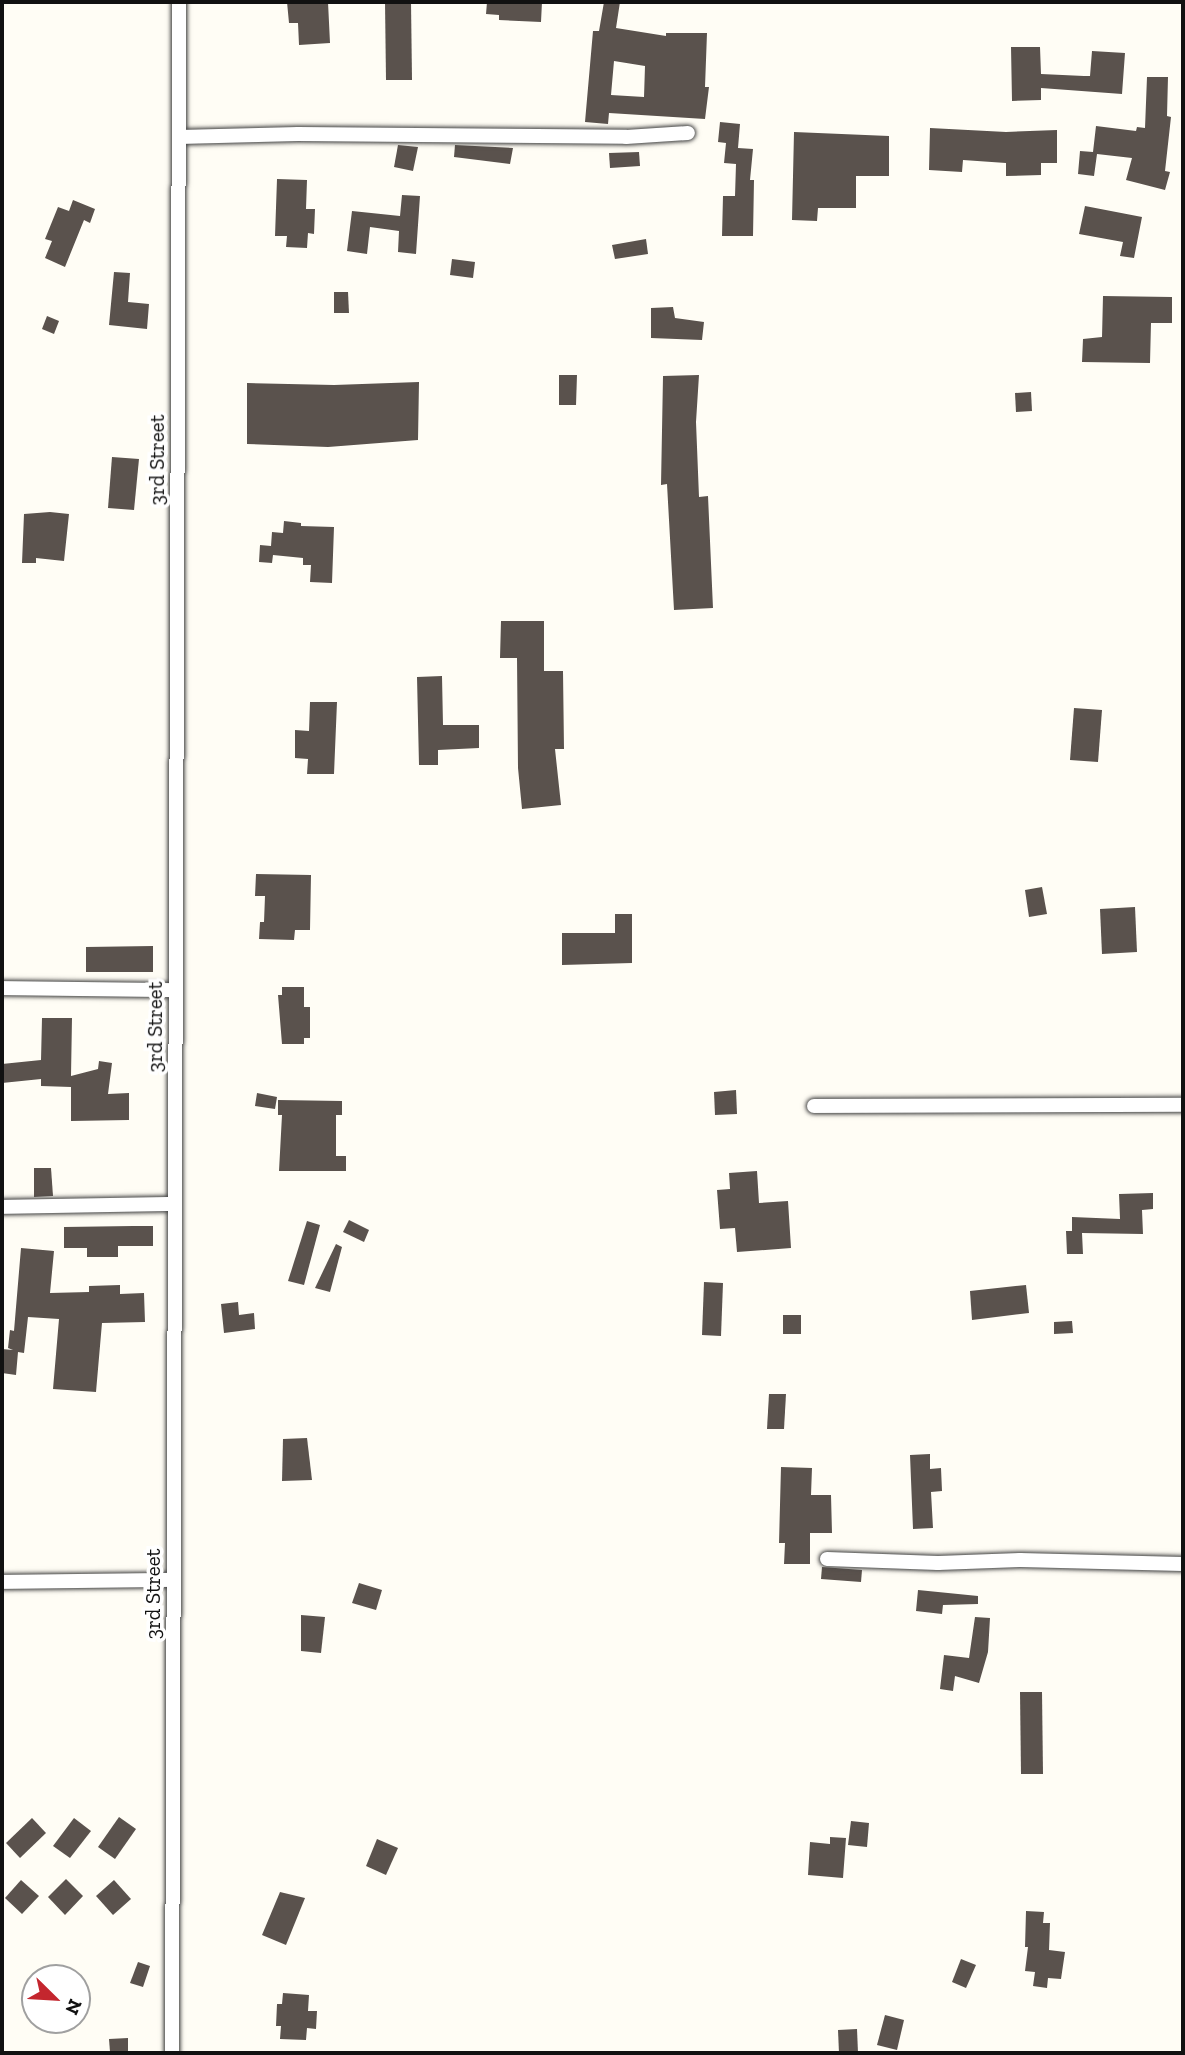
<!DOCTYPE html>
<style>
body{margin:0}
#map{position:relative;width:1185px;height:2055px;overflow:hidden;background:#fffdf5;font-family:"Zilla Slab",serif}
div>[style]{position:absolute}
.building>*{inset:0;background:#5a524d}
.roads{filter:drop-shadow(0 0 2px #444) drop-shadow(0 0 2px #444)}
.minor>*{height:14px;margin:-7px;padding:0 7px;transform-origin:7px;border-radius:7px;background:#fff}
span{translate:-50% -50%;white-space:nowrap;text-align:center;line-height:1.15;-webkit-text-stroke:7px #fff;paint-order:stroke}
.street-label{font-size:21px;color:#111}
.frame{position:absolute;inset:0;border:4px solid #111;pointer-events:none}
.north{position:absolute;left:21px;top:1964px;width:70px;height:70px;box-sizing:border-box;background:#fff;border:2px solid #a0a0a0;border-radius:50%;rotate:114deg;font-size:19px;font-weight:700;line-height:28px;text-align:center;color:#111}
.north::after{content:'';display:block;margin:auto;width:24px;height:32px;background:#c4262e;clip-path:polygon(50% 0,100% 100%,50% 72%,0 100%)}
</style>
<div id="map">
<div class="building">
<div style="clip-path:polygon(287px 2px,328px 2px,330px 43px,299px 45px,298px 23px,289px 23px)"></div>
<div style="clip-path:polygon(385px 2px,411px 2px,412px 80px,386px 80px)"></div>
<div style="clip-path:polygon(487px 2px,542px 2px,541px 22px,499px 20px,499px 15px,486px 14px)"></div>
<div style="clip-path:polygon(evenodd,604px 2px,620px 2px,616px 28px,666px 36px,666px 33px,707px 33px,705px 87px,709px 87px,705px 119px,609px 113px,608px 124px,585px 122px,593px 31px,599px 31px,604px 2px,614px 61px,645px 66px,644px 97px,611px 95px,614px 61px)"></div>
<div style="clip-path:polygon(1011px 47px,1040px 47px,1041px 74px,1084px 76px,1090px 76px,1092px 51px,1125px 53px,1122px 94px,1041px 88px,1041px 100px,1012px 101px)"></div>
<div style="clip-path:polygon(1147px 77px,1168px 77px,1167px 116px,1171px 117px,1165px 171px,1170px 172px,1165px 190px,1126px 180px,1132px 158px,1097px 154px,1094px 176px,1078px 174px,1080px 151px,1093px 152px,1096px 126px,1136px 131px,1137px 127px,1145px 128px)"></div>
<div style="clip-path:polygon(720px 122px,740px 124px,738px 148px,753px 149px,750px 180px,754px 180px,753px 236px,722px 236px,723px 196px,735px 196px,736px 164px,724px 163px,726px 143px,718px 142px)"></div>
<div style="clip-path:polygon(930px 128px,1006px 132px,1057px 130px,1057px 163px,1041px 163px,1041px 175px,1006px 176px,1006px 163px,963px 160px,962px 172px,929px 170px)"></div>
<div style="clip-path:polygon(794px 132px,889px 136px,889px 176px,856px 176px,856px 208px,818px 208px,817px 221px,792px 220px)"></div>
<div style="clip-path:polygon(398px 145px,418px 147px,413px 171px,394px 167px)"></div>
<div style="clip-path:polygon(455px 145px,513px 148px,510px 164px,454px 157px)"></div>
<div style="clip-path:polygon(639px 152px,640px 166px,610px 168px,609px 153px)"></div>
<div style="clip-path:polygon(277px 179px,307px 180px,306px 209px,315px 209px,314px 234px,308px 233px,307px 248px,286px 247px,287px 236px,275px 236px)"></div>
<div style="clip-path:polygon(402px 195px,420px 196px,416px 254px,398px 252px,399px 231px,370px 227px,367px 254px,347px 251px,352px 211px,400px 216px)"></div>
<div style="clip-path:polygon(73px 200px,95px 209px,90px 223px,84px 220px,65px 267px,45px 258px,52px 241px,45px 239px,58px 207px,69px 211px)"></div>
<div style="clip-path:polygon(1085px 206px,1142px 217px,1134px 258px,1120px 256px,1123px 242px,1079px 234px)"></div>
<div style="clip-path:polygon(646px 239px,648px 254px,615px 259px,612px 245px)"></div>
<div style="clip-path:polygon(452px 259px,475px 262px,473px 278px,450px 275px)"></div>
<div style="clip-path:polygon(114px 272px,130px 273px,128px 302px,149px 304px,147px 329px,109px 325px)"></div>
<div style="clip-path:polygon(334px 292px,348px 292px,349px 313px,334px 313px)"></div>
<div style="clip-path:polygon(1103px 296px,1172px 297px,1172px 323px,1151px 323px,1150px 363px,1082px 362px,1083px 339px,1102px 337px)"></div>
<div style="clip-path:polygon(673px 307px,675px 318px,704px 322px,702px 340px,651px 338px,651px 308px)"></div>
<div style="clip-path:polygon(47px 316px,59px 321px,54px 334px,42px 329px)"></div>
<div style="clip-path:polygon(559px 375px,577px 375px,576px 405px,559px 405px)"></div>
<div style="clip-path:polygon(699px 375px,696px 422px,699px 497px,708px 496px,713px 608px,674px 610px,667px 484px,661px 485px,663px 376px)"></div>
<div style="clip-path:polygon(419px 382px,418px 440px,328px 447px,247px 444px,247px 383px,334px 385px)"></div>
<div style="clip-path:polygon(1031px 392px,1032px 411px,1016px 412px,1015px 393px)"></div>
<div style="clip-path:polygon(112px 457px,139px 459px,134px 510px,108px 508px)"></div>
<div style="clip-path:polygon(50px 512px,69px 514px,64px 561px,36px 558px,36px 563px,22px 563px,24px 514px)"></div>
<div style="clip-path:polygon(284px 521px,301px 523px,301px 526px,334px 527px,332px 583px,310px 582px,311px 565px,303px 565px,303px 558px,273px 555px,272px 563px,259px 562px,260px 545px,271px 546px,272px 532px,283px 533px)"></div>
<div style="clip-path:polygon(501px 621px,544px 621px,544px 671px,563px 671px,564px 749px,555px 749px,561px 805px,522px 809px,518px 768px,517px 658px,500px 658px)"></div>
<div style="clip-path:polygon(442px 676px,443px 725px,479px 725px,479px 748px,438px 750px,438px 765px,419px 765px,417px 677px)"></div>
<div style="clip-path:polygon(310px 702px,337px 702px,334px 774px,307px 774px,308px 759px,295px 758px,295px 730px,309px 731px)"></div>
<div style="clip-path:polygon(1074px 708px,1102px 710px,1098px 762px,1070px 760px)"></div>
<div style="clip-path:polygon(256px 874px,311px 875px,310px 930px,295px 930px,294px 940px,259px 939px,260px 922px,264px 922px,265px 896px,255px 896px)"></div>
<div style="clip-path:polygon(1042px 887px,1047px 914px,1029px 917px,1025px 890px)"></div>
<div style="clip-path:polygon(1135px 907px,1137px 952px,1102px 954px,1100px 909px)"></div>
<div style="clip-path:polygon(615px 914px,632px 914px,632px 963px,562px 965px,562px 933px,615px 933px)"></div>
<div style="clip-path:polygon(153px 946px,153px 972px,86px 972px,86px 947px)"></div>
<div style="clip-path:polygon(282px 987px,304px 987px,304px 1007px,310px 1007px,310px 1038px,304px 1038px,304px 1044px,282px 1044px,278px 995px,282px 995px)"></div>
<div style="clip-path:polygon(42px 1018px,72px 1018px,71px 1076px,98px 1069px,99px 1061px,112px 1063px,108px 1094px,129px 1093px,129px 1120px,71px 1121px,71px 1087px,41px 1086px,41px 1079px,2px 1083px,2px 1064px,41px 1060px)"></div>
<div style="clip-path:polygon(736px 1090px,737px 1114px,715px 1115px,714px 1092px)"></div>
<div style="clip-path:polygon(257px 1093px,277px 1097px,275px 1109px,255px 1106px)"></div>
<div style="clip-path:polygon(278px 1100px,342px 1101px,342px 1115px,336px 1115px,336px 1156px,346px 1156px,346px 1171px,279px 1171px,282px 1115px,278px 1115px)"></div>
<div style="clip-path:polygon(34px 1168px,51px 1168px,53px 1196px,34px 1197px)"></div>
<div style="clip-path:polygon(757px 1171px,759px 1203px,788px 1201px,791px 1248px,737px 1252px,735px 1228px,720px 1229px,717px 1190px,730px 1189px,729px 1173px)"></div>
<div style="clip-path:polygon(1153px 1193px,1153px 1209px,1142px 1210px,1143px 1234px,1082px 1233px,1083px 1254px,1067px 1254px,1066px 1231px,1072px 1231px,1072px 1217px,1120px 1219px,1119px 1194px)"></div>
<div style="clip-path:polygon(349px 1220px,369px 1230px,364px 1242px,343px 1232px)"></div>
<div style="clip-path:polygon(307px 1221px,320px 1225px,304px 1285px,288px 1281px)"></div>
<div style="clip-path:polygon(133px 1226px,153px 1226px,153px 1246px,118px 1246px,118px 1257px,87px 1257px,87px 1248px,64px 1248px,64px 1227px)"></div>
<div style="clip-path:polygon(336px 1244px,342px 1247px,330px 1292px,315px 1288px)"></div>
<div style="clip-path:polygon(21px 1248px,54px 1251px,50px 1293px,89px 1292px,89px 1286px,120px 1285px,120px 1294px,144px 1293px,145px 1322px,102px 1323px,96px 1392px,53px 1389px,59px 1319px,28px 1317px,24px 1353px,18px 1352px,16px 1375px,2px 1373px,2px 1349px,13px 1350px,8px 1348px,10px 1330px,14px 1331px)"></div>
<div style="clip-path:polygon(704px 1282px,723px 1283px,721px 1336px,702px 1335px)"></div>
<div style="clip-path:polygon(1026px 1285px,1029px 1313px,972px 1320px,970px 1291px)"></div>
<div style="clip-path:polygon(238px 1302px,239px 1315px,254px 1313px,255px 1329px,224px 1333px,221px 1304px)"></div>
<div style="clip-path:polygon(783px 1315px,801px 1315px,801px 1334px,783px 1334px)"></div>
<div style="clip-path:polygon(1072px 1321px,1073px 1333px,1054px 1334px,1054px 1322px)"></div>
<div style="clip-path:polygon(769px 1394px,786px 1394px,784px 1429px,767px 1429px)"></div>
<div style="clip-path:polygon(307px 1438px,312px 1480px,282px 1481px,283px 1439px)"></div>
<div style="clip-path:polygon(930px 1454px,930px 1469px,941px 1468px,942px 1491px,931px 1492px,933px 1528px,913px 1529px,910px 1455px)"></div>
<div style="clip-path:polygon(781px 1467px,812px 1468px,811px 1495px,831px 1495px,832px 1533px,810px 1533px,810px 1564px,784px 1564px,785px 1543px,779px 1543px)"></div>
<div style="clip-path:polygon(822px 1567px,862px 1570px,861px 1582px,821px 1579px)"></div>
<div style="clip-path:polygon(359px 1583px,382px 1590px,376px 1610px,352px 1603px)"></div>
<div style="clip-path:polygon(918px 1590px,978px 1596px,978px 1604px,943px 1605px,942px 1614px,916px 1611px)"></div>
<div style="clip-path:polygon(301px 1615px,325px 1617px,321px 1653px,301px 1651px)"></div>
<div style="clip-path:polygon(975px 1617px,990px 1618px,988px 1652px,979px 1683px,955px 1676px,953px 1691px,940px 1689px,944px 1655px,969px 1658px)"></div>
<div style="clip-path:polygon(1020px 1692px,1042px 1692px,1043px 1774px,1021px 1774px)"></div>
<div style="clip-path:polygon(119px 1817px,136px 1829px,115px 1859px,98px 1847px)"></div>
<div style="clip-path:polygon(32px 1818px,46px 1833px,20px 1858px,6px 1843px)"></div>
<div style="clip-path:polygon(74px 1818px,91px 1831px,70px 1858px,53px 1846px)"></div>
<div style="clip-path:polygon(851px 1821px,869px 1823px,867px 1847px,848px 1845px)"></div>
<div style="clip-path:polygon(830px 1837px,846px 1838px,843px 1878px,808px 1875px,810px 1842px,830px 1844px)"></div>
<div style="clip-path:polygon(377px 1839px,398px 1848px,386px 1875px,366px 1866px)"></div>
<div style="clip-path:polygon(66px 1879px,83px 1896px,65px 1915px,48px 1897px)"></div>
<div style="clip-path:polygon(21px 1880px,39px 1896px,22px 1914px,5px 1898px)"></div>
<div style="clip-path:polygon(114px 1880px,131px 1899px,113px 1915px,96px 1896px)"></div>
<div style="clip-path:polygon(280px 1892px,305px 1898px,286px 1945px,262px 1935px)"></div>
<div style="clip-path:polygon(1026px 1911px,1044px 1912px,1043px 1923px,1050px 1923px,1049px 1950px,1065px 1952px,1061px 1979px,1048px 1978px,1047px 1988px,1033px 1986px,1035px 1972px,1025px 1971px,1028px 1947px,1025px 1947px)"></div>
<div style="clip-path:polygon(961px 1959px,976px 1965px,966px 1988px,952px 1982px)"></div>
<div style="clip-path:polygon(138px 1962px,150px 1966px,143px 1987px,130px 1983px)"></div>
<div style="clip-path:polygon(283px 1993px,309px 1995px,308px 2011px,317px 2011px,316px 2029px,307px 2028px,306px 2040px,280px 2039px,281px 2026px,276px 2026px,277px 2004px,282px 2004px)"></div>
<div style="clip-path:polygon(885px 2015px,904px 2020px,897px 2050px,877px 2045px)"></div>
<div style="clip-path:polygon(857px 2029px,858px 2053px,839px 2053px,838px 2030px)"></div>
<div style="clip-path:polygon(128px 2038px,128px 2051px,110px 2052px,109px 2039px)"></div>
</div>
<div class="roads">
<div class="minor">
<div style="left:179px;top:137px;width:119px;rotate:-1.4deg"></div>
<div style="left:298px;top:134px;width:328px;rotate:0.5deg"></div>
<div style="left:626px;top:137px;width:62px;rotate:-3.7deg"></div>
<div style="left:2px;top:988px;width:174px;rotate:0.7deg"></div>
<div style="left:814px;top:1106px;width:369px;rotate:-0.2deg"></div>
<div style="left:2px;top:1207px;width:173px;rotate:-1deg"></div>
<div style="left:827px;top:1559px;width:111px;rotate:2.1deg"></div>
<div style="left:938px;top:1563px;width:82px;rotate:-2.1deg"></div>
<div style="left:1020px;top:1560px;width:163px;rotate:1.4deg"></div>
<div style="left:2px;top:1582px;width:172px;rotate:-0.7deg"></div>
<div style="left:172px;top:2053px;width:2051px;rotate:-89.8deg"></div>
</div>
</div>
<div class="street-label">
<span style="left:157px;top:460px;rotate:-90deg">3rd Street</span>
<span style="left:155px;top:1027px;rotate:-90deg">3rd Street</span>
<span style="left:153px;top:1594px;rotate:-90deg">3rd Street</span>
</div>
<div class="frame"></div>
<div class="north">N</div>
</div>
